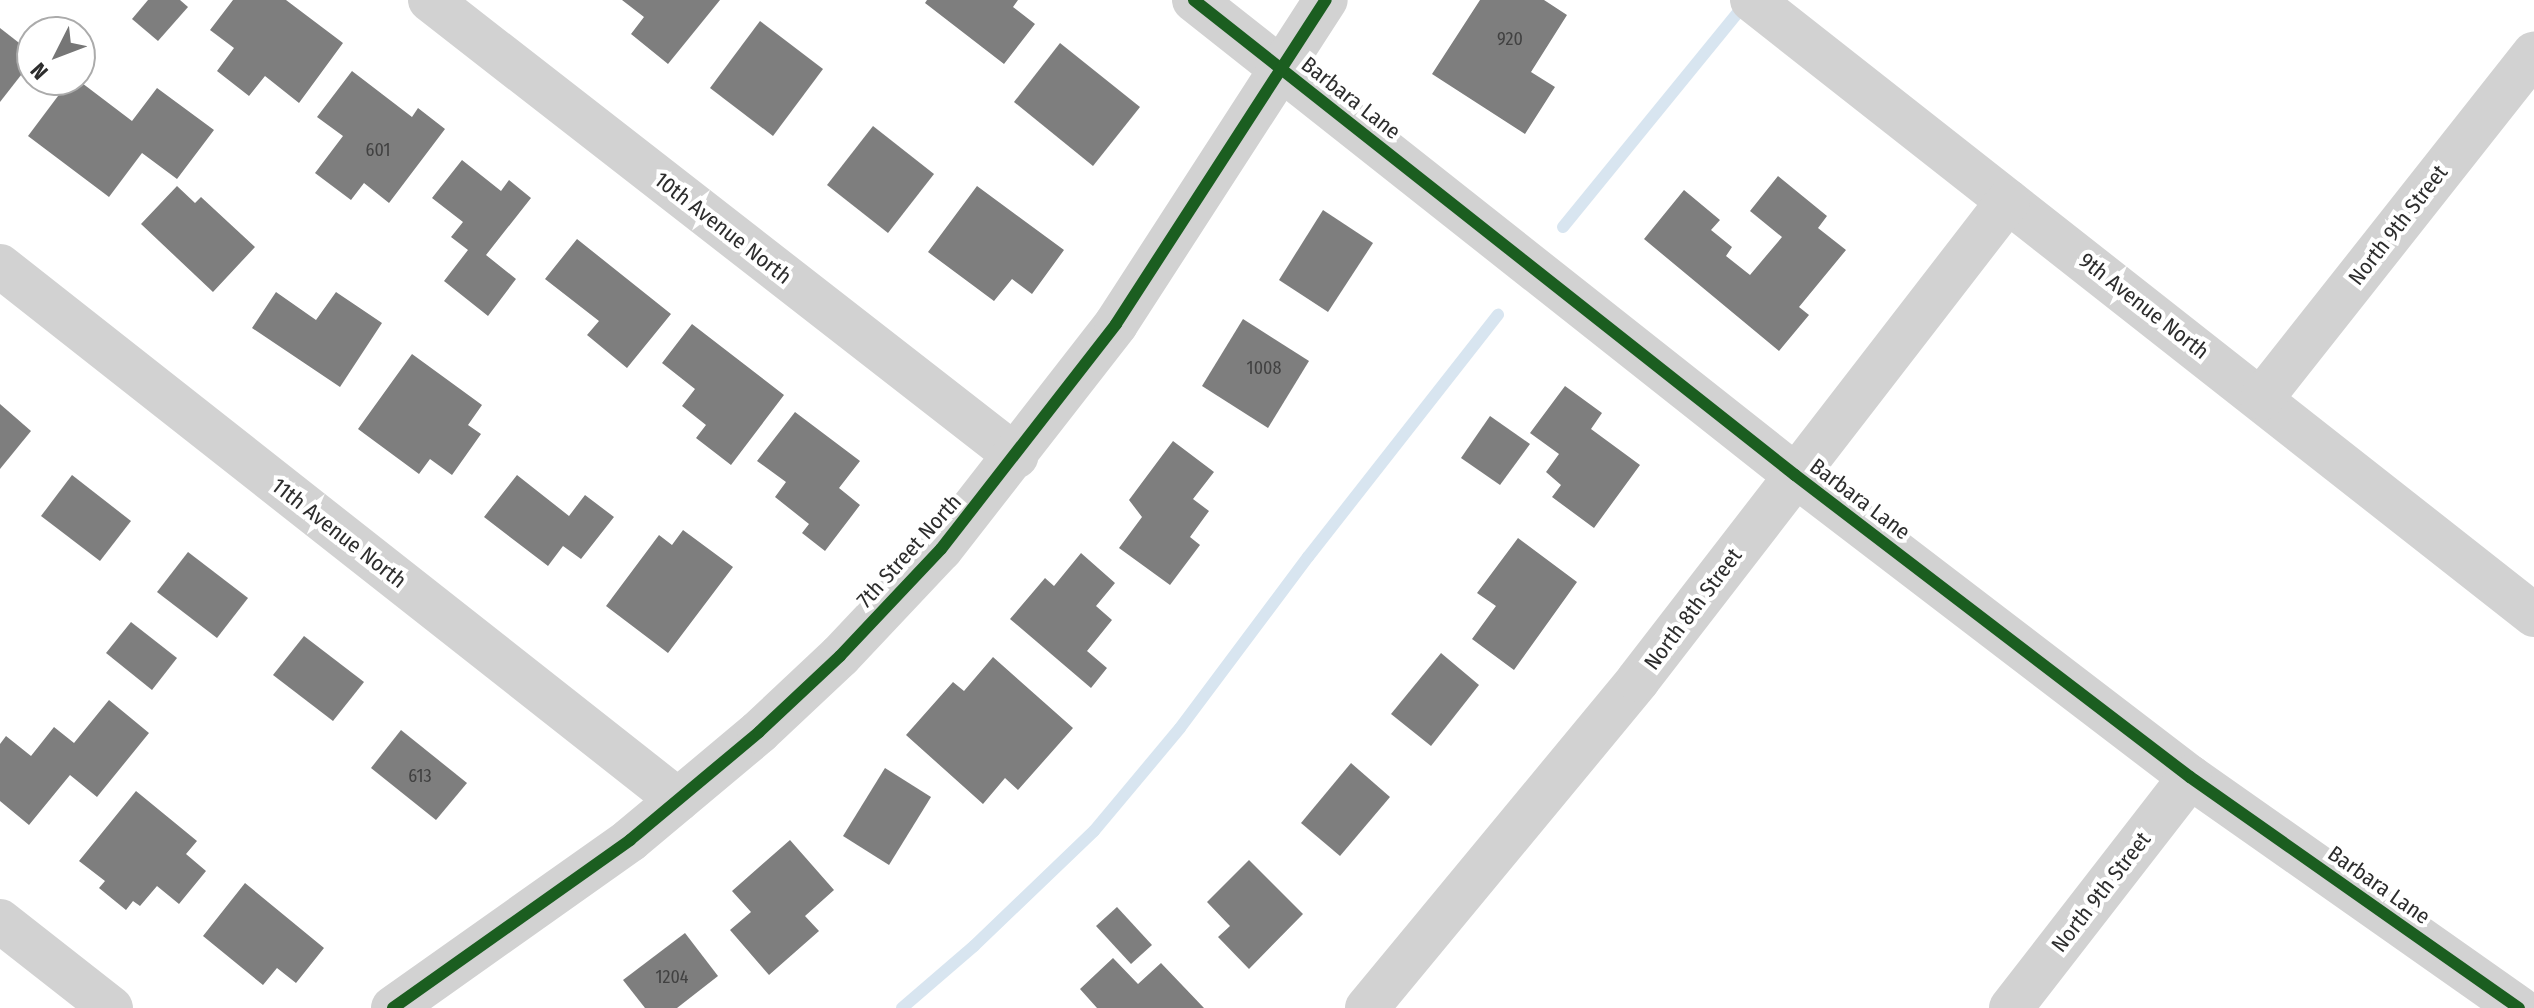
<!DOCTYPE html>
<style>
body{margin:0}
#map{position:relative;width:2534px;height:1008px;overflow:hidden;background:#fff;font-family:"Fira Sans Condensed",sans-serif}
div>[style]{position:absolute}
.stream>*{height:12px;margin:-6px;padding:0 6px;transform-origin:6px;border-radius:6px;background:#d8e5f0}
.building>*{inset:0;background:#7e7e7e}
.street>*{height:44px;margin:-22px;padding:0 22px;transform-origin:22px;border-radius:22px;background:#d2d2d2}
.cycleway>*{height:12px;margin:-6px;padding:0 6px;transform-origin:6px;border-radius:6px;background:#1b5e20}
span{translate:-50% -50%;white-space:nowrap;text-align:center;line-height:1.15;-webkit-text-stroke:8px #fff;paint-order:stroke}
.number-label{font-size:18px;color:#414141}
.number-label span{-webkit-text-stroke-width:0}
.street-label{font-size:22px;color:#2d2d2d}
.north{position:absolute;left:16px;top:16px;width:80px;height:80px;box-sizing:border-box;background:#fff;border:2px solid #ababab;border-radius:50%;rotate:228deg;font-size:22px;font-weight:700;line-height:32px;text-align:center;color:#2d2d2d}
.north::after{content:'';display:block;margin:auto;width:28px;height:36px;background:#767676;clip-path:polygon(50% 0,100% 100%,50% 72%,0 100%)}
</style>
<div id="map">
<div class="stream">
<div style="left:1563px;top:227px;width:289px;rotate:-50.8deg"></div>
<div style="left:902px;top:1008px;width:95px;rotate:-40.7deg"></div>
<div style="left:974px;top:946px;width:166px;rotate:-43.8deg"></div>
<div style="left:1094px;top:831px;width:134px;rotate:-50.1deg"></div>
<div style="left:1180px;top:728px;width:214px;rotate:-53.2deg"></div>
<div style="left:1308px;top:557px;width:308px;rotate:-51.9deg"></div>
</div>
<div class="building">
<div style="clip-path:polygon(148px 0,180px 0,188px 7px,158px 41px,132px 19px)"></div>
<div style="clip-path:polygon(233px 0,286px 0,343px 43px,299px 103px,265px 76px,249px 96px,217px 71px,234px 48px,210px 30px)"></div>
<div style="clip-path:polygon(622px 0,720px 0,668px 64px,631px 34px,644px 17px)"></div>
<div style="clip-path:polygon(927px 0,1018px 0,1013px 7px,1035px 24px,1004px 64px,925px 3px)"></div>
<div style="clip-path:polygon(1480px 0,1544px 0,1567px 15px,1531px 72px,1555px 87px,1525px 134px,1432px 74px)"></div>
<div style="clip-path:polygon(760px 21px,823px 69px,773px 136px,710px 88px)"></div>
<div style="clip-path:polygon(0 28px,32px 53px,32px 61px,0 102px)"></div>
<div style="clip-path:polygon(1060px 43px,1140px 107px,1093px 166px,1014px 102px)"></div>
<div style="clip-path:polygon(352px 71px,412px 117px,418px 108px,445px 129px,389px 203px,364px 183px,351px 200px,315px 173px,343px 136px,317px 117px)"></div>
<div style="clip-path:polygon(70px 80px,78px 80px,132px 121px,157px 88px,214px 130px,177px 179px,142px 153px,109px 197px,28px 136px)"></div>
<div style="clip-path:polygon(873px 126px,934px 174px,888px 233px,827px 185px)"></div>
<div style="clip-path:polygon(462px 160px,501px 191px,509px 180px,531px 198px,486px 255px,516px 279px,488px 316px,444px 281px,468px 250px,451px 237px,463px 222px,432px 198px)"></div>
<div style="clip-path:polygon(1778px 176px,1827px 216px,1818px 228px,1846px 250px,1799px 307px,1809px 315px,1779px 351px,1644px 239px,1684px 190px,1720px 220px,1711px 230px,1732px 247px,1726px 256px,1750px 275px,1782px 237px,1750px 211px)"></div>
<div style="clip-path:polygon(177px 186px,195px 203px,201px 197px,255px 247px,213px 292px,141px 224px)"></div>
<div style="clip-path:polygon(977px 186px,1064px 250px,1032px 294px,1012px 279px,994px 301px,928px 252px)"></div>
<div style="clip-path:polygon(1323px 210px,1373px 243px,1328px 312px,1279px 280px)"></div>
<div style="clip-path:polygon(577px 239px,671px 314px,627px 368px,587px 335px,599px 321px,545px 279px)"></div>
<div style="clip-path:polygon(276px 292px,316px 320px,336px 292px,382px 323px,340px 387px,252px 328px)"></div>
<div style="clip-path:polygon(1243px 319px,1309px 361px,1268px 428px,1202px 386px)"></div>
<div style="clip-path:polygon(692px 324px,784px 395px,731px 465px,696px 438px,706px 425px,682px 406px,695px 389px,662px 363px)"></div>
<div style="clip-path:polygon(412px 354px,482px 405px,468px 425px,481px 434px,452px 475px,430px 459px,419px 474px,358px 429px)"></div>
<div style="clip-path:polygon(1565px 386px,1602px 413px,1591px 429px,1640px 465px,1594px 528px,1552px 497px,1561px 485px,1546px 472px,1559px 454px,1530px 433px)"></div>
<div style="clip-path:polygon(0 404px,31px 431px,0 469px)"></div>
<div style="clip-path:polygon(795px 412px,860px 461px,839px 488px,860px 505px,825px 551px,802px 533px,809px 524px,775px 497px,786px 482px,757px 461px)"></div>
<div style="clip-path:polygon(1490px 416px,1530px 444px,1500px 485px,1461px 458px)"></div>
<div style="clip-path:polygon(1173px 441px,1214px 472px,1193px 499px,1209px 511px,1190px 537px,1200px 545px,1170px 585px,1119px 548px,1142px 517px,1129px 500px)"></div>
<div style="clip-path:polygon(72px 475px,131px 521px,100px 561px,41px 516px)"></div>
<div style="clip-path:polygon(517px 475px,569px 516px,585px 495px,614px 517px,581px 559px,563px 546px,548px 566px,484px 517px)"></div>
<div style="clip-path:polygon(683px 530px,733px 567px,668px 653px,606px 606px,659px 535px,672px 545px)"></div>
<div style="clip-path:polygon(1518px 538px,1577px 582px,1514px 670px,1472px 639px,1496px 606px,1477px 593px)"></div>
<div style="clip-path:polygon(188px 552px,248px 598px,217px 638px,157px 592px)"></div>
<div style="clip-path:polygon(1081px 553px,1115px 583px,1096px 606px,1112px 620px,1087px 651px,1107px 668px,1091px 688px,1010px 619px,1045px 578px,1054px 586px)"></div>
<div style="clip-path:polygon(131px 622px,177px 658px,152px 690px,106px 653px)"></div>
<div style="clip-path:polygon(304px 636px,364px 682px,333px 721px,273px 675px)"></div>
<div style="clip-path:polygon(1441px 653px,1479px 685px,1431px 746px,1391px 714px)"></div>
<div style="clip-path:polygon(993px 657px,1073px 728px,1018px 790px,1005px 778px,983px 804px,906px 735px,953px 682px,964px 691px)"></div>
<div style="clip-path:polygon(109px 700px,149px 733px,97px 797px,70px 775px,29px 825px,0 801px,0 744px,6px 736px,31px 756px,54px 727px,74px 743px)"></div>
<div style="clip-path:polygon(401px 730px,467px 783px,436px 820px,371px 768px)"></div>
<div style="clip-path:polygon(1351px 763px,1390px 797px,1340px 856px,1301px 823px)"></div>
<div style="clip-path:polygon(885px 768px,931px 797px,889px 865px,843px 836px)"></div>
<div style="clip-path:polygon(136px 791px,197px 841px,186px 854px,206px 871px,179px 904px,157px 886px,140px 906px,133px 901px,126px 910px,99px 888px,105px 881px,79px 861px)"></div>
<div style="clip-path:polygon(790px 840px,834px 890px,805px 916px,819px 931px,769px 975px,730px 930px,751px 912px,732px 891px)"></div>
<div style="clip-path:polygon(1249px 860px,1303px 914px,1249px 969px,1218px 937px,1230px 926px,1207px 902px)"></div>
<div style="clip-path:polygon(245px 883px,324px 948px,296px 983px,277px 968px,263px 985px,203px 936px)"></div>
<div style="clip-path:polygon(1117px 907px,1152px 945px,1131px 964px,1096px 926px)"></div>
<div style="clip-path:polygon(685px 933px,718px 976px,677px 1008px,645px 1008px,623px 980px)"></div>
<div style="clip-path:polygon(1113px 958px,1138px 984px,1161px 963px,1204px 1008px,1097px 1008px,1080px 989px)"></div>
</div>
<div class="street">
<div style="left:430px;top:0;width:743px;rotate:37.89deg"></div>
<div style="left:1194px;top:0;width:766px;rotate:38.32deg"></div>
<div style="left:1795px;top:475px;width:497px;rotate:37.4deg"></div>
<div style="left:2190px;top:777px;width:402px;rotate:35.1deg"></div>
<div style="left:1752px;top:0;width:995px;rotate:38.18deg"></div>
<div style="left:0;top:266px;width:863px;rotate:38.22deg"></div>
<div style="left:2262px;top:398px;width:439px;rotate:-51.7deg"></div>
<div style="left:0;top:921px;width:141px;rotate:38.1deg"></div>
<div style="left:393px;top:1008px;width:291px;rotate:-35.3deg"></div>
<div style="left:630px;top:840px;width:168px;rotate:-39.9deg"></div>
<div style="left:759px;top:732px;width:111px;rotate:-43.2deg"></div>
<div style="left:840px;top:656px;width:147px;rotate:-46.7deg"></div>
<div style="left:941px;top:549px;width:285px;rotate:-52.1deg"></div>
<div style="left:1116px;top:324px;width:386px;rotate:-57.1deg"></div>
<div style="left:1367px;top:1008px;width:425px;rotate:-50.4deg"></div>
<div style="left:1638px;top:680px;width:605px;rotate:-52.32deg"></div>
<div style="left:2011px;top:1008px;width:292px;rotate:-52.2deg"></div>
</div>
<div class="cycleway">
<div style="left:1194px;top:0;width:766px;rotate:38.32deg"></div>
<div style="left:1795px;top:475px;width:497px;rotate:37.4deg"></div>
<div style="left:2190px;top:777px;width:402px;rotate:35.1deg"></div>
<div style="left:393px;top:1008px;width:291px;rotate:-35.3deg"></div>
<div style="left:630px;top:840px;width:168px;rotate:-39.9deg"></div>
<div style="left:759px;top:732px;width:111px;rotate:-43.2deg"></div>
<div style="left:840px;top:656px;width:147px;rotate:-46.7deg"></div>
<div style="left:941px;top:549px;width:285px;rotate:-52.1deg"></div>
<div style="left:1116px;top:324px;width:386px;rotate:-57.1deg"></div>
</div>
<div class="number-label">
<span style="left:1510px;top:39px">920</span>
<span style="left:378px;top:150px">601</span>
<span style="left:1264px;top:368px">1008</span>
<span style="left:420px;top:776px">613</span>
<span style="left:672px;top:977px">1204</span>
</div>
<div class="street-label">
<span style="left:1351px;top:98px;rotate:38deg">Barbara Lane</span>
<span style="left:2398px;top:225px;rotate:-52deg">North 9th Street</span>
<span style="left:723px;top:228px;rotate:38deg">10th Avenue North</span>
<span style="left:2144px;top:306px;rotate:38deg">9th Avenue North</span>
<span style="left:1860px;top:499px;rotate:37deg">Barbara Lane</span>
<span style="left:339px;top:533px;rotate:38deg">11th Avenue North</span>
<span style="left:909px;top:551px;rotate:-48deg">7th Street North</span>
<span style="left:1693px;top:609px;rotate:-53deg">North 8th Street</span>
<span style="left:2379px;top:885px;rotate:35deg">Barbara Lane</span>
<span style="left:2101px;top:892px;rotate:-52deg">North 9th Street</span>
</div>
<div class="north">N</div>
</div>
